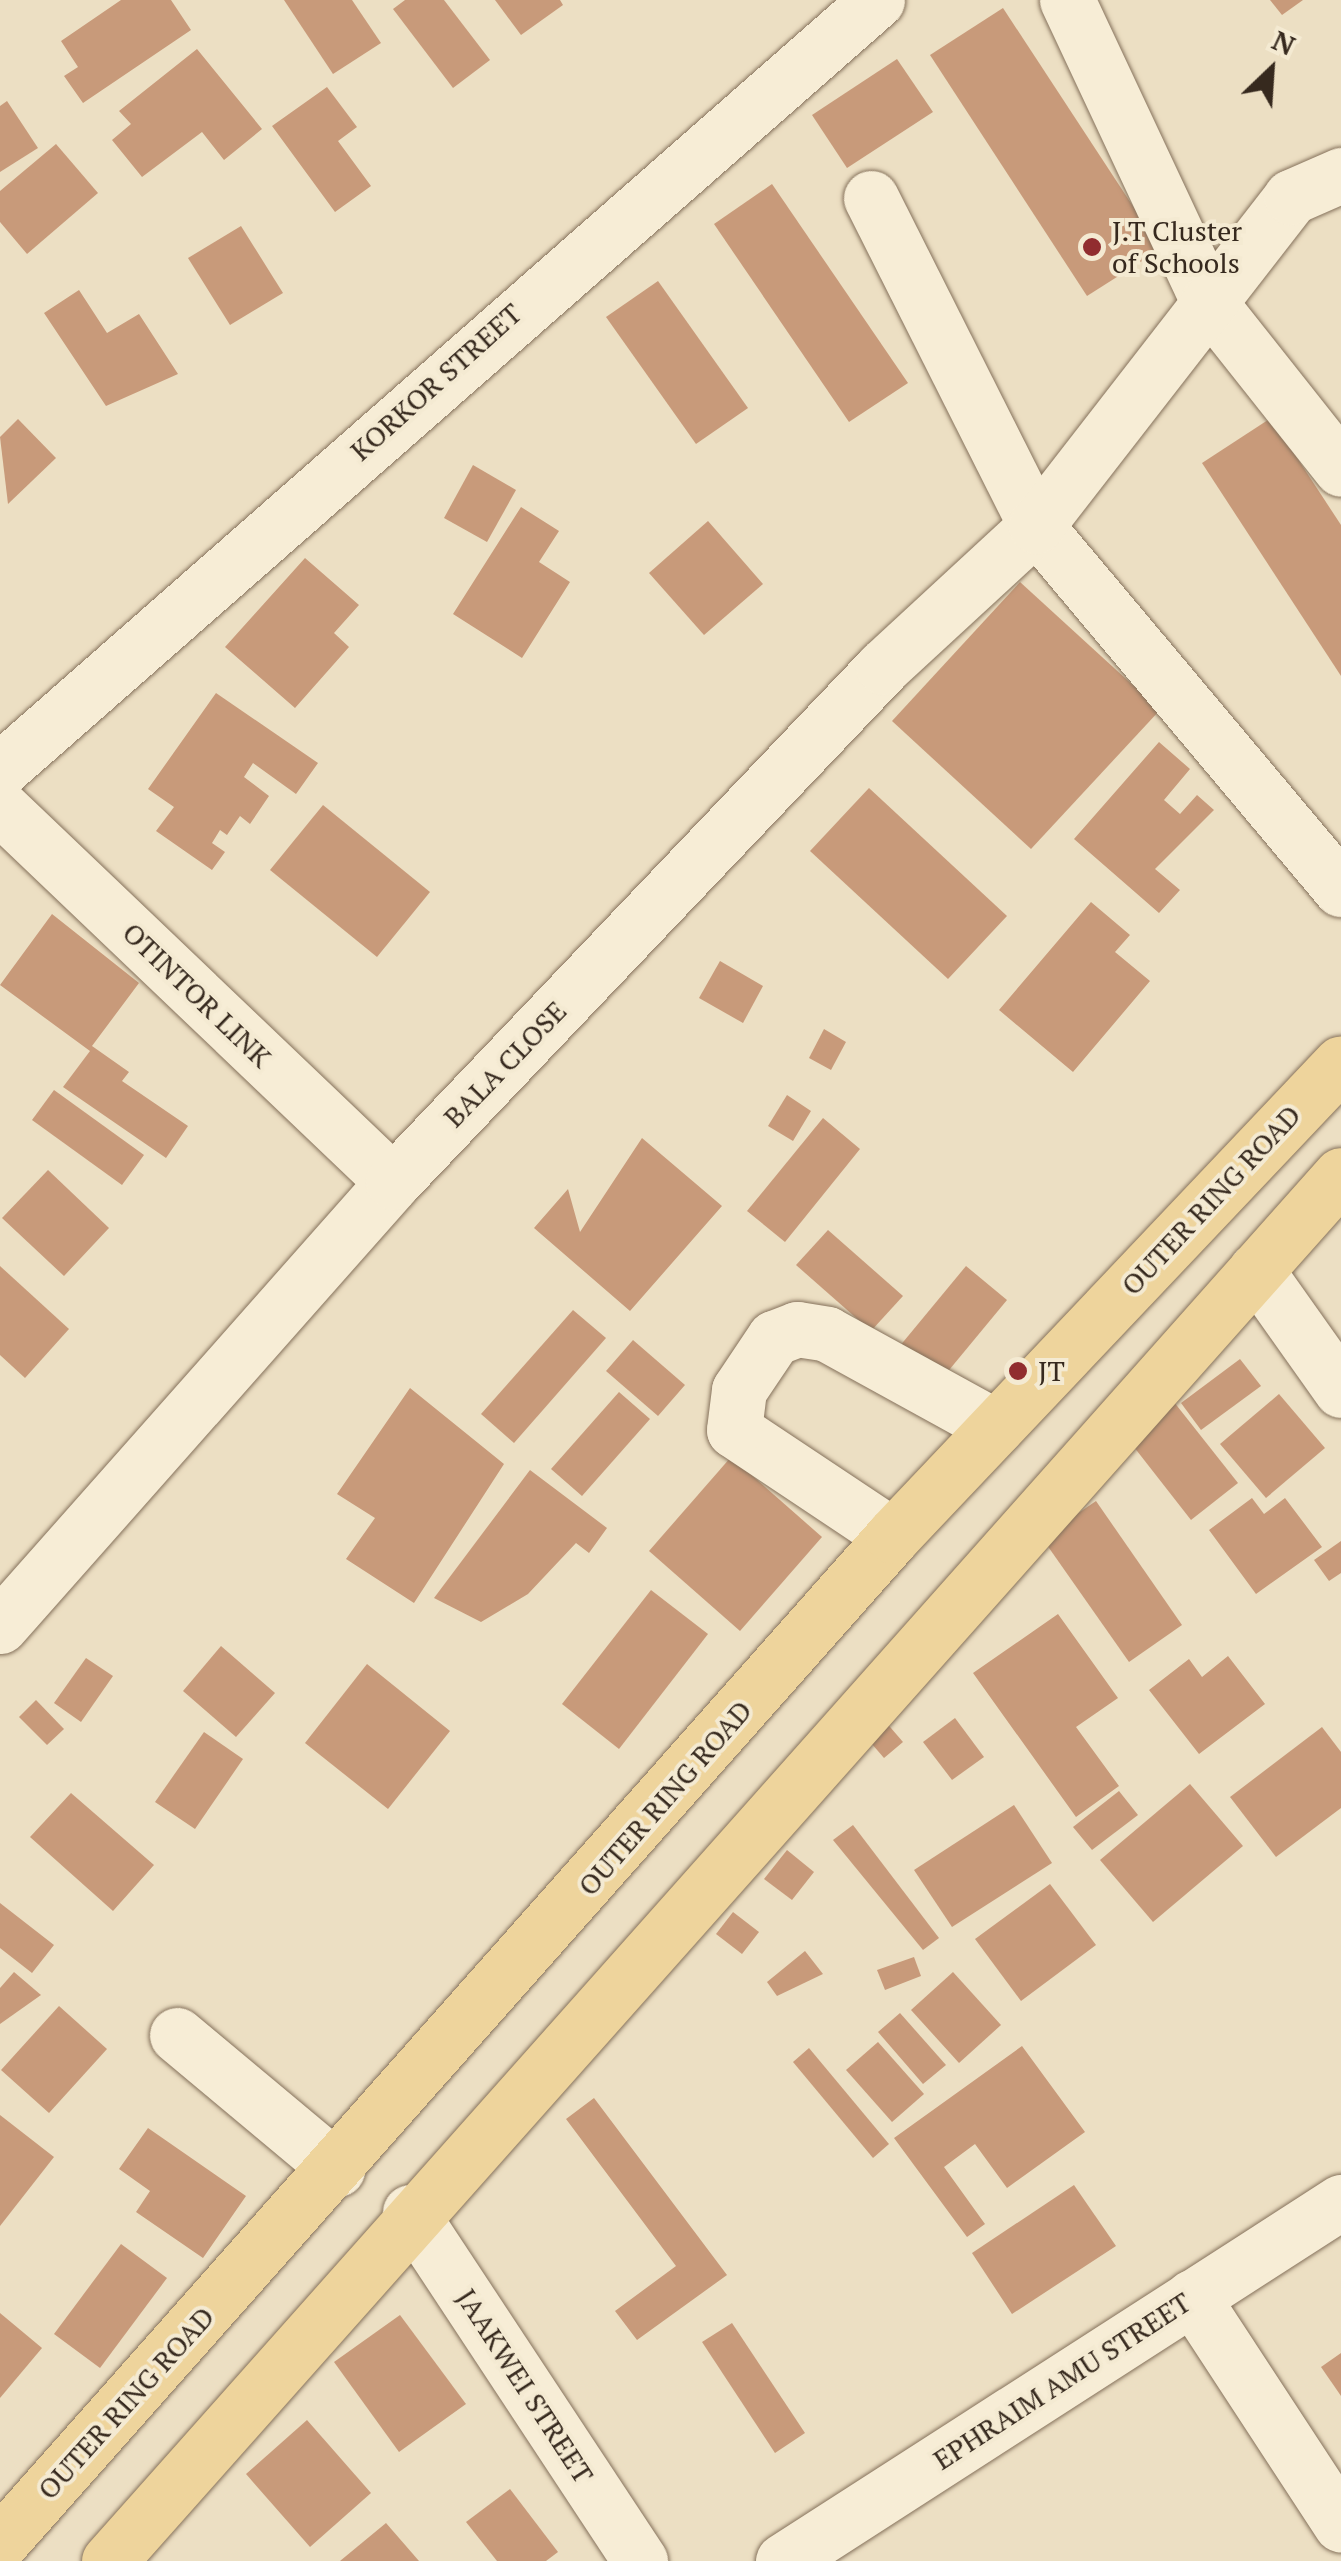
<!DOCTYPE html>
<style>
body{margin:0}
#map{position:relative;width:1341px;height:2561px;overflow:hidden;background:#ecdfc3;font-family:"PT Serif",serif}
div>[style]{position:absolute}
.building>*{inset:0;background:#c89a7a}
.roads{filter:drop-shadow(0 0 2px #85715b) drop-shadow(0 0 2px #85715b)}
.minor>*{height:55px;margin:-27.5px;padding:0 27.5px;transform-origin:27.5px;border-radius:27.5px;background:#f7edd6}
.major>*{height:55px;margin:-27.5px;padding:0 27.5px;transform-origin:27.5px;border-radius:27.5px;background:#eed49c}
.dots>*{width:28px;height:28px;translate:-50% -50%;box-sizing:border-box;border:5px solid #f4ead2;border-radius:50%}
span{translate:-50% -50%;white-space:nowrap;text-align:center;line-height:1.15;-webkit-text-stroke:8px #f4ead2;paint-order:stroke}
.poi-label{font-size:28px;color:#36291e}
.left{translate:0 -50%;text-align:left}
.street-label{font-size:28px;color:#36291e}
.north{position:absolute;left:1221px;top:20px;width:100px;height:100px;-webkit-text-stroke:8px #f4ead2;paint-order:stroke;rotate:25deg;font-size:28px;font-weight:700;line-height:40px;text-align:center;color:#36291e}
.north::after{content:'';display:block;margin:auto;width:35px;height:45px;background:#36291e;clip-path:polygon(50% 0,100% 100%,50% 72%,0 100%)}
</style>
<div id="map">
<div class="building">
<div style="clip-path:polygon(121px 0,171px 0,191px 30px,83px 103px,64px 76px,78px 67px,61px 41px)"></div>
<div style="clip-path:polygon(284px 0,352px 0,381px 43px,333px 74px)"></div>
<div style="clip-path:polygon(405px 0,444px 0,490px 60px,453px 88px,393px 9px)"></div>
<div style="clip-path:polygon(495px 0,560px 0,563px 5px,521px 35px)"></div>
<div style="clip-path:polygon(1270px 0,1303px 0,1282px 15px)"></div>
<div style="clip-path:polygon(1003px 8px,1161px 249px,1087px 296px,930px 55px)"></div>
<div style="clip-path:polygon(197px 49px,262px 129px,224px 160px,202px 132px,142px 177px,112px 140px,131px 124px,119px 111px)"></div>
<div style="clip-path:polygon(897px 59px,933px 112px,847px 168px,812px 115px)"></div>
<div style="clip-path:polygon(327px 87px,357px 127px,338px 141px,371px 186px,335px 212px,272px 126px)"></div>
<div style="clip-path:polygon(7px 101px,38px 148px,0 172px,0 106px)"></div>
<div style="clip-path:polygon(56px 144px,98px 193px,27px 254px,0 222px,0 191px)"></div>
<div style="clip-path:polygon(772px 184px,908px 383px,849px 422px,714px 224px)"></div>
<div style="clip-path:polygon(241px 226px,283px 293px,230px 325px,188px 258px)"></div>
<div style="clip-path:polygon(658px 281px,748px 408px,696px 444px,606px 317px)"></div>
<div style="clip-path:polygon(79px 290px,107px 333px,139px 314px,178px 374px,106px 406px,44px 313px)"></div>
<div style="clip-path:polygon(1271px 418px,1341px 525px,1341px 676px,1202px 463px)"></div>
<div style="clip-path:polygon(18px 419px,56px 458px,8px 504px,0 437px)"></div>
<div style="clip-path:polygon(473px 465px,516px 490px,487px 542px,444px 518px)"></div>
<div style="clip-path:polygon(521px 507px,559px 531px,539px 562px,570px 582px,522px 658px,453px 614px)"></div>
<div style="clip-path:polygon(708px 521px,763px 584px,704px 635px,649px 573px)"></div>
<div style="clip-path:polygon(305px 558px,359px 605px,334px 633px,349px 647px,295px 708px,225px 647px)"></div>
<div style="clip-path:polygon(1020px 582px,1160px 710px,1031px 849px,892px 721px)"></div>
<div style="clip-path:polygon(216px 693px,318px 763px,296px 794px,253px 763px,244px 777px,269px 796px,250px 824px,240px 816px,227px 835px,220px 830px,212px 843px,225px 852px,212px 870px,156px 831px,174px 807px,148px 789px)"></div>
<div style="clip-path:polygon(1159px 742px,1190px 769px,1164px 800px,1180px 814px,1197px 795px,1214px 810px,1155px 869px,1180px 890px,1159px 913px,1074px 839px)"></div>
<div style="clip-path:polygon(869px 788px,1007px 916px,948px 979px,810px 851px)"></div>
<div style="clip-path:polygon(323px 805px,430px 892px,377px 957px,270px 870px)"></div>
<div style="clip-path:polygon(1091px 902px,1130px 935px,1115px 952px,1150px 981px,1073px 1072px,999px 1010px)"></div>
<div style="clip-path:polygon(52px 914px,139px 983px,92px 1046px,129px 1072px,122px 1081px,188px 1126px,166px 1158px,63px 1087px,90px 1051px,0 985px)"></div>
<div style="clip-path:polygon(720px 961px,763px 986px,743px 1023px,699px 998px)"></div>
<div style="clip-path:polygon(824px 1029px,846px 1042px,831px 1070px,809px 1058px)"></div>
<div style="clip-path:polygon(54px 1090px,144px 1155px,122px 1185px,32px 1120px)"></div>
<div style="clip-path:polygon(787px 1095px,811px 1111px,793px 1141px,768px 1126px)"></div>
<div style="clip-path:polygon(823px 1118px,860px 1149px,785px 1242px,747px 1211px)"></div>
<div style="clip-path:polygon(642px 1138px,722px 1206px,630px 1311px,534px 1228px,568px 1189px,580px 1232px)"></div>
<div style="clip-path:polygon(48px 1170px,109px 1228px,64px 1276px,2px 1218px)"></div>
<div style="clip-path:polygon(828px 1230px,903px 1296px,871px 1331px,796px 1265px)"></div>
<div style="clip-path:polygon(0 1266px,69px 1329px,25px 1378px,0 1355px)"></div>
<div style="clip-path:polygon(966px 1266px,1007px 1300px,940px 1381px,899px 1347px)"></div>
<div style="clip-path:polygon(573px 1310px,606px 1338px,514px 1443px,481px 1414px)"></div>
<div style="clip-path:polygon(633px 1340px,685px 1385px,658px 1416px,606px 1371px)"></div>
<div style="clip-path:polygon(1240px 1359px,1261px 1386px,1201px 1430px,1181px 1403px)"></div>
<div style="clip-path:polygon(410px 1388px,504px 1464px,414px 1603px,346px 1559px,375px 1518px,337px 1494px)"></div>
<div style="clip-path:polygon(619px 1392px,650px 1419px,582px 1496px,551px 1469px)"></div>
<div style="clip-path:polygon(1279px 1394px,1325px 1448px,1266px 1498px,1220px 1444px)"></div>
<div style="clip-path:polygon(1170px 1397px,1238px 1483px,1191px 1520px,1123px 1433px)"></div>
<div style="clip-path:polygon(731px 1457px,822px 1537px,740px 1631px,649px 1551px)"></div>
<div style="clip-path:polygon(530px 1470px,607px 1528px,589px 1553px,576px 1543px,528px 1594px,481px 1622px,434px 1598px)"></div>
<div style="clip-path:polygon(1252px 1498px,1264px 1514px,1285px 1498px,1322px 1547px,1256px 1594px,1209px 1530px)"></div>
<div style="clip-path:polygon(1096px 1501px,1182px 1625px,1129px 1662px,1042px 1538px)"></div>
<div style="clip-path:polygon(1341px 1541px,1341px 1573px,1329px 1581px,1314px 1560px)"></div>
<div style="clip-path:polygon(651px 1590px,708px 1634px,619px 1749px,562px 1704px)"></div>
<div style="clip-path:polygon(1058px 1614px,1118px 1698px,1076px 1727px,1119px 1786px,1076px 1817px,973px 1673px)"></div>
<div style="clip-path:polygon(221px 1646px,275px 1693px,236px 1737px,183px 1691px)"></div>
<div style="clip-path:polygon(1228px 1656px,1265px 1704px,1199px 1754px,1149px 1690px,1189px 1659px,1202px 1677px)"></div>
<div style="clip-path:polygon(86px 1658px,113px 1676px,81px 1722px,54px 1703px)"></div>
<div style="clip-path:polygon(367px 1664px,450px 1731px,388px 1809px,305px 1743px)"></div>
<div style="clip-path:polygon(36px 1700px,64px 1729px,47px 1745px,19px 1717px)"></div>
<div style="clip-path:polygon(878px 1713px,903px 1742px,884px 1758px,859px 1729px)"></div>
<div style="clip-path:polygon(955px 1718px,984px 1757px,952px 1780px,923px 1742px)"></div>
<div style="clip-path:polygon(1322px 1727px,1341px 1752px,1341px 1808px,1276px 1857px,1230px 1797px)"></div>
<div style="clip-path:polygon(204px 1732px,243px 1759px,195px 1829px,155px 1802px)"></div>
<div style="clip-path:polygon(1190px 1784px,1243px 1846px,1153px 1922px,1100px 1860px)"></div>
<div style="clip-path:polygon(1119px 1791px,1138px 1815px,1092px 1850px,1073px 1827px)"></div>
<div style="clip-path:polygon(71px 1793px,154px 1865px,113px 1911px,30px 1837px)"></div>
<div style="clip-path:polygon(1014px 1805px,1052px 1863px,952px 1927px,914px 1870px)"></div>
<div style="clip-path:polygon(853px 1825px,939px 1938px,923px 1950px,833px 1840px)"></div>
<div style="clip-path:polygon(787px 1850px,814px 1872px,792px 1900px,764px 1879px)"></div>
<div style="clip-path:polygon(1050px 1884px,1096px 1945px,1021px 2001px,975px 1939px)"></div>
<div style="clip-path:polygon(0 1903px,54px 1945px,32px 1973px,0 1948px)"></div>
<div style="clip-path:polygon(733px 1912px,759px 1932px,742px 1954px,716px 1934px)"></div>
<div style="clip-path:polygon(805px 1951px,823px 1974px,777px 1996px,767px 1982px)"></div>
<div style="clip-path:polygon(914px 1957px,921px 1976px,885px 1990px,877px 1970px)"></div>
<div style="clip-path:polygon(14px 1972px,41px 1995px,0 2024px,0 1988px)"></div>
<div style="clip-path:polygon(953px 1972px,1001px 2025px,959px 2063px,911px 2010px)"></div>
<div style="clip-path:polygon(59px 2006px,107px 2049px,49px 2113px,1px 2070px)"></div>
<div style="clip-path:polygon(900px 2013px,946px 2065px,923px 2084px,878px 2032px)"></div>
<div style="clip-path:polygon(878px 2042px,924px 2094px,892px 2122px,846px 2070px)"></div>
<div style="clip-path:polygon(1022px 2046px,1085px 2132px,1007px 2188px,975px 2144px,944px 2167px,985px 2224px,967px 2237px,894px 2138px)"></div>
<div style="clip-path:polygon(809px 2048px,889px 2144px,873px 2158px,793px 2062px)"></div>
<div style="clip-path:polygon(594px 2098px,727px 2275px,637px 2340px,615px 2311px,676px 2266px,566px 2119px)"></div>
<div style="clip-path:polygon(0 2115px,54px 2157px,0 2226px)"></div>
<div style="clip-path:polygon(148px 2128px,246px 2196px,203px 2258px,136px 2212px,150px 2191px,119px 2169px)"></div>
<div style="clip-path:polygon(1074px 2185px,1116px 2246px,1012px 2314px,972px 2253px)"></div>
<div style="clip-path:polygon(121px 2244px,167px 2278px,100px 2368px,54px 2334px)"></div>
<div style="clip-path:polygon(0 2313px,42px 2348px,0 2398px)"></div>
<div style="clip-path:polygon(400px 2315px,466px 2404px,399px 2452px,334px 2362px)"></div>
<div style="clip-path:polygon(732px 2323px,805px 2433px,775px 2453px,702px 2342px)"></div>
<div style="clip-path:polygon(1341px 2353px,1341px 2396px,1321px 2367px)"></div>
<div style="clip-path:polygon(307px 2420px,371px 2493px,310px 2547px,246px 2474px)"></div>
<div style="clip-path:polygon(510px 2489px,558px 2552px,546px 2561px,497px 2561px,466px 2522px)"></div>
<div style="clip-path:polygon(386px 2523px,419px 2561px,340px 2561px)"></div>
</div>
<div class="roads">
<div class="minor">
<div style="left:1067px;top:0;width:332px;rotate:64.9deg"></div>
<div style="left:1208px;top:301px;width:214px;rotate:51.6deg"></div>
<div style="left:871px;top:198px;width:367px;rotate:63.3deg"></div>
<div style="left:1036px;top:526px;width:474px;rotate:50deg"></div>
<div style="left:0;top:770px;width:1167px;rotate:-41.28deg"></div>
<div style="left:0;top:807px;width:543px;rotate:43.66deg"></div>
<div style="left:1256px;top:1270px;width:147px;rotate:54.7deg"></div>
<div style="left:893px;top:1536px;width:191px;rotate:-146.3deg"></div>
<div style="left:734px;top:1430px;width:40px;rotate:-82.9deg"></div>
<div style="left:739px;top:1390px;width:63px;rotate:-56.1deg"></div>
<div style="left:774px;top:1338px;width:25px;rotate:-21deg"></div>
<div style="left:797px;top:1329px;width:30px;rotate:9deg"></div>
<div style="left:827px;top:1334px;width:193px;rotate:28.8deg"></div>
<div style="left:0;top:1626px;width:593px;rotate:-48.49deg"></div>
<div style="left:393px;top:1182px;width:711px;rotate:-46.42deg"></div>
<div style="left:883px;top:667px;width:208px;rotate:-42.7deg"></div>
<div style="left:1036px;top:526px;width:416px;rotate:-52.2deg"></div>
<div style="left:1291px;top:197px;width:55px;rotate:-23.7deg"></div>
<div style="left:177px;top:2035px;width:209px;rotate:39.9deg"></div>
<div style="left:410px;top:2212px;width:418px;rotate:56.6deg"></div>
<div style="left:1192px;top:2297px;width:272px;rotate:56.8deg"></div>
<div style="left:783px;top:2561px;width:664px;rotate:-32.76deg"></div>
</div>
<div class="major">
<div style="left:0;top:2543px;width:1346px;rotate:-48.43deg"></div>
<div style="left:893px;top:1536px;width:651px;rotate:-46.55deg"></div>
<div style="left:109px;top:2561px;width:1854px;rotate:-48.37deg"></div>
</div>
</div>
<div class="dots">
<div style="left:1092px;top:247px;background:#912d2f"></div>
<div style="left:1018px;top:1371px;background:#912d2f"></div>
</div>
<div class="poi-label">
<span class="left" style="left:1112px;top:247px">J.T Cluster<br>of Schools</span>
<span class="left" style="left:1038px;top:1371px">JT</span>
</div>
<div class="street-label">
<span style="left:436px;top:382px;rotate:-42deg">KORKOR STREET</span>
<span style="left:197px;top:995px;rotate:44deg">OTINTOR LINK</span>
<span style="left:505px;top:1064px;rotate:-46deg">BALA CLOSE</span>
<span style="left:1211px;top:1200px;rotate:-47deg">OUTER RING ROAD</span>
<span style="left:665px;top:1798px;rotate:-49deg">OUTER RING ROAD</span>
<span style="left:1062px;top:2381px;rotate:-33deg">EPHRAIM AMU STREET</span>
<span style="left:525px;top:2386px;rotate:57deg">JAAKWEI STREET</span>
<span style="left:126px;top:2403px;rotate:-48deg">OUTER RING ROAD</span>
</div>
<div class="north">N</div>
</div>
